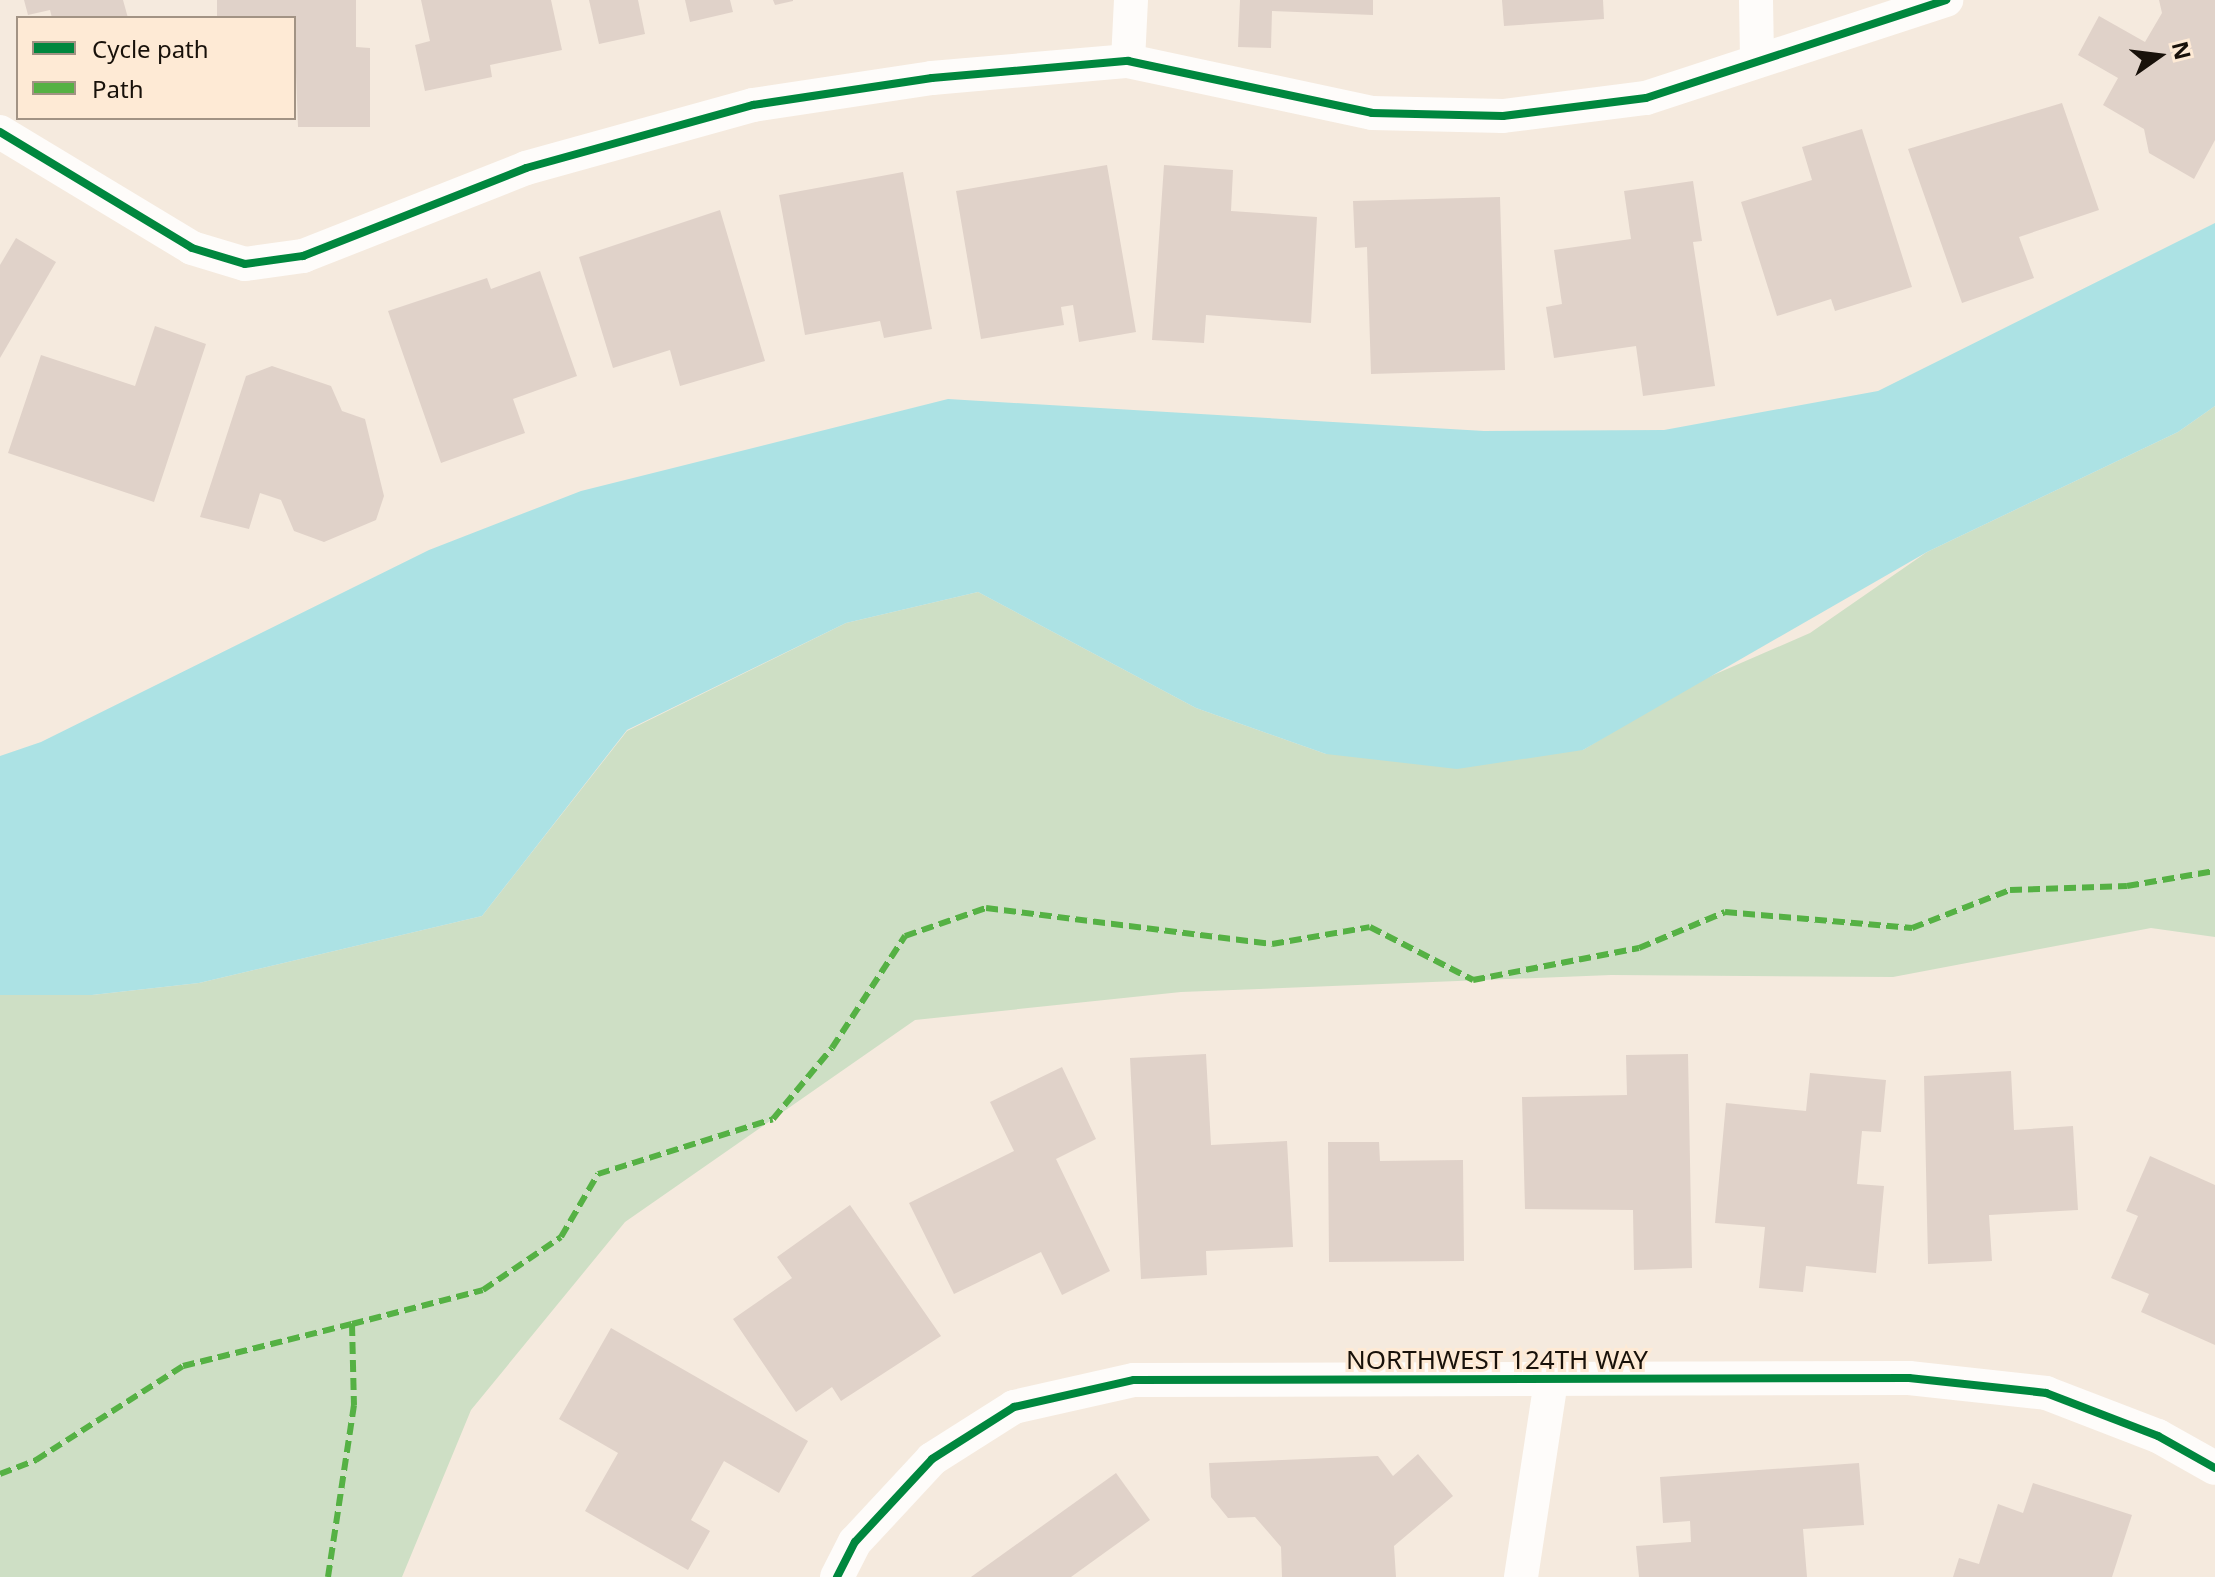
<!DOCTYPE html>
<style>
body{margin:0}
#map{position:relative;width:2215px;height:1577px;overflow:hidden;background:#f5eade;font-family:"Noto Sans",sans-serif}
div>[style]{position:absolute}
.green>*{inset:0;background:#cedfc5}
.water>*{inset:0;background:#ace2e4}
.building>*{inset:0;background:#e0d2c9}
.minor>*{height:34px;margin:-17px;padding:0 17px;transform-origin:17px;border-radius:17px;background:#fefcfa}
.quiet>*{height:6px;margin-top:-3px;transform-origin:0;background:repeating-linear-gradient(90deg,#55b144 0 12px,transparent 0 18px)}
.cycleway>*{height:8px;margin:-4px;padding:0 4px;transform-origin:4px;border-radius:4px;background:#00873e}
span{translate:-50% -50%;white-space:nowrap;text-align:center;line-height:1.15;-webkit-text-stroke:6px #feead5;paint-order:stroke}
.street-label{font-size:26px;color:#18110a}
.legend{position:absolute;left:16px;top:16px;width:280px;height:104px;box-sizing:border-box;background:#feead5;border:2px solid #a29384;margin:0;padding:10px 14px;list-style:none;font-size:24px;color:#18110a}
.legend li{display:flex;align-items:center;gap:16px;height:40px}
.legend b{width:40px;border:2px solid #a29384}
.north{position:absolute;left:2119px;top:16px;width:80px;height:80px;-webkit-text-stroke:6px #feead5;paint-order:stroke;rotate:76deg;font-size:22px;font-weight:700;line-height:32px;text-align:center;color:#18110a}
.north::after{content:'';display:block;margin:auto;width:28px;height:36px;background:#18110a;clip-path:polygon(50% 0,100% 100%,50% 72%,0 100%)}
</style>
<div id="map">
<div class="green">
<div style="clip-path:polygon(2215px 406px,2215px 937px,2151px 928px,1893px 977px,1611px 975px,1181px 992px,915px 1020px,625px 1222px,471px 1410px,402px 1577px,0 1577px,0 995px,92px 995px,199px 983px,482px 916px,627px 731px,846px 623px,978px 592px,1196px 708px,1326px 754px,1583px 750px,1688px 686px,1810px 633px,1927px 552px,2178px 432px)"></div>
</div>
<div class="water">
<div style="clip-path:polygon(2215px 223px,2215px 406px,2178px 432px,1927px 552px,1583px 750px,1457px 769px,1326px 754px,1196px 708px,978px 592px,846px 623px,627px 730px,482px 916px,199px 983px,92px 995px,0 995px,0 756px,41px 742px,429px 550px,581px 491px,948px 399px,1484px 431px,1664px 430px,1878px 391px)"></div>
</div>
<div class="building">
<div style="clip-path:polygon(24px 0,123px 0,128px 18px,52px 18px,50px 10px,28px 15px)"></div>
<div style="clip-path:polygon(217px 0,356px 0,356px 47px,370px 48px,370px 127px,298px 127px,294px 18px,217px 18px)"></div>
<div style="clip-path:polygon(421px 0,551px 0,562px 50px,490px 65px,492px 77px,425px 91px,415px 45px,430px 41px)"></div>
<div style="clip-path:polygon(589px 0,638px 0,645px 34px,599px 44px)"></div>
<div style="clip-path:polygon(685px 0,730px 0,733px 12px,690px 22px)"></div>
<div style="clip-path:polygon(773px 0,793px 0,793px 1px,775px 5px)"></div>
<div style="clip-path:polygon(1240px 0,1373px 0,1373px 15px,1272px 11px,1271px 48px,1238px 47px)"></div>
<div style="clip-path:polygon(1502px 0,1603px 0,1604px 19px,1504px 26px)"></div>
<div style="clip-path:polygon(2159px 0,2215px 0,2215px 140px,2194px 179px,2149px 153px,2144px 129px,2103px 105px,2118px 78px,2078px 55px,2099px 16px,2145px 42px,2162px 13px)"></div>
<div style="clip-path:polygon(2062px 103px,2099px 210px,2019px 237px,2034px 278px,1962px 303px,1908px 149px)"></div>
<div style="clip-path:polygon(1862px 129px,1912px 287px,1835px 311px,1831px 299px,1777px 316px,1741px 202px,1812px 180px,1802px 147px)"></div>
<div style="clip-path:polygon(1107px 165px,1136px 332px,1079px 342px,1073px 305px,1061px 307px,1064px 325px,981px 339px,956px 191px)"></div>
<div style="clip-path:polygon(1164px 165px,1233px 170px,1231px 211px,1317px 217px,1311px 323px,1206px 315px,1204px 343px,1152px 340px)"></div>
<div style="clip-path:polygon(903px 172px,932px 329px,884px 338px,880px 321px,805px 335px,779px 195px)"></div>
<div style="clip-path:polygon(1693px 181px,1702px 241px,1693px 242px,1715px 386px,1643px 396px,1636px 346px,1554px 358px,1546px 307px,1562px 304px,1554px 250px,1631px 239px,1624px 191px)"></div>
<div style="clip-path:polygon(1500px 197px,1505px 370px,1371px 374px,1367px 247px,1355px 248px,1353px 201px)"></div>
<div style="clip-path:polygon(720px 210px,765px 361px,680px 386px,670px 350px,613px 368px,579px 257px)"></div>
<div style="clip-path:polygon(16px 238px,56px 262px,0 358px,0 265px)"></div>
<div style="clip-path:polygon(540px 271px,577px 376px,513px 399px,525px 433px,441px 463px,388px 311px,487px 278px,491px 289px)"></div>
<div style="clip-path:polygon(155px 326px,206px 344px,154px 502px,8px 453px,41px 355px,135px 386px)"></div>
<div style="clip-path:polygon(272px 366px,331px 386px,342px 411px,365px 419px,384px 496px,376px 520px,324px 542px,294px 531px,281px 500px,260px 493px,249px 529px,200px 517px,246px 376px)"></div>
<div style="clip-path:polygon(1206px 1054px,1211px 1145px,1287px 1141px,1293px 1247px,1206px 1251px,1207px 1275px,1141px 1279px,1130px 1058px)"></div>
<div style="clip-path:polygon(1688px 1054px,1692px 1268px,1634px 1270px,1633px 1210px,1525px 1209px,1522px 1097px,1627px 1095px,1626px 1055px)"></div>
<div style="clip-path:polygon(1062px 1067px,1096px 1139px,1056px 1159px,1110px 1271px,1062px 1295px,1041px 1252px,954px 1294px,909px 1203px,1014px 1151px,990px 1102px)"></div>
<div style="clip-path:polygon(2011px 1071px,2014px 1130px,2073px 1126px,2078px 1210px,1989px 1215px,1992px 1261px,1928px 1264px,1924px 1076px)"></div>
<div style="clip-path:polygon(1810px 1073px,1886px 1080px,1881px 1132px,1862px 1131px,1857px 1184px,1884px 1186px,1876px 1273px,1806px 1266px,1803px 1292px,1759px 1288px,1765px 1227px,1715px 1223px,1726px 1103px,1806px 1111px)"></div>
<div style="clip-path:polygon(1328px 1142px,1379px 1142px,1380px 1161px,1463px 1160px,1464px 1261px,1329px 1262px)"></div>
<div style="clip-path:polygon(2150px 1156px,2215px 1185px,2215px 1345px,2141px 1312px,2149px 1294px,2111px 1278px,2138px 1216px,2126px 1211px)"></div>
<div style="clip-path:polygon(850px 1205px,941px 1336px,841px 1401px,832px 1387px,796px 1412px,733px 1319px,792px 1278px,777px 1257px)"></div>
<div style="clip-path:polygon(611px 1328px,808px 1441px,779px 1493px,724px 1461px,691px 1520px,710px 1531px,688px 1570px,585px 1511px,618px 1453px,559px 1419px)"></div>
<div style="clip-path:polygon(1418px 1454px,1453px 1496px,1394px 1546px,1396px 1577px,1282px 1577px,1281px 1547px,1255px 1517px,1228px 1518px,1211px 1497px,1209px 1463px,1378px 1456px,1393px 1476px)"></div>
<div style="clip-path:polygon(1859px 1463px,1864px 1525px,1803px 1529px,1807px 1577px,1639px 1577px,1636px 1546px,1691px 1542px,1690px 1521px,1663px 1523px,1660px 1477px)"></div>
<div style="clip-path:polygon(1116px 1473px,1150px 1520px,1071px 1577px,971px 1577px)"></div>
<div style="clip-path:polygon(2033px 1483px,2132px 1515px,2112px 1577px,1953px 1577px,1959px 1558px,1979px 1564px,1998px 1504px,2023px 1513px)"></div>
</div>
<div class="minor">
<div style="left:1756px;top:0;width:57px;rotate:89deg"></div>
<div style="left:1128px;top:61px;width:61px;rotate:-87.2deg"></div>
<div style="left:0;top:132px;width:224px;rotate:31.1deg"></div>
<div style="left:192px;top:248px;width:55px;rotate:16.8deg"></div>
<div style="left:245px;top:264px;width:59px;rotate:-7.9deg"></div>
<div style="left:303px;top:256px;width:240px;rotate:-21.5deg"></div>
<div style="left:526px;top:168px;width:236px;rotate:-15.5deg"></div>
<div style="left:753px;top:105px;width:181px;rotate:-8.6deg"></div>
<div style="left:932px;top:78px;width:197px;rotate:-5deg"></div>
<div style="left:1128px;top:61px;width:249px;rotate:12deg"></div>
<div style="left:1372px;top:113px;width:131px;rotate:1.3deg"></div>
<div style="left:1503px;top:116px;width:144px;rotate:-7.2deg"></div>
<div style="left:1646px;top:98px;width:316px;rotate:-18.1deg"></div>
<div style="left:837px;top:1577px;width:39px;rotate:-63deg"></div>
<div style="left:855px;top:1542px;width:113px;rotate:-47.1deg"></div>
<div style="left:932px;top:1459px;width:97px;rotate:-32.4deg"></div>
<div style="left:1014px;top:1407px;width:123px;rotate:-12.7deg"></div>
<div style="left:1134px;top:1380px;width:775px;rotate:-0.15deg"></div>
<div style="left:1909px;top:1378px;width:138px;rotate:6.2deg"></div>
<div style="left:2046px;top:1393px;width:120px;rotate:21deg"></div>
<div style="left:2158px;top:1436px;width:65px;rotate:29.3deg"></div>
<div style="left:1521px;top:1577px;width:199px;rotate:-81.3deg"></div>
</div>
<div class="quiet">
<div style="left:352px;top:1324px;width:135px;rotate:-14.5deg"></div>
<div style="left:483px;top:1290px;width:94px;rotate:-34.2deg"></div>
<div style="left:561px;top:1237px;width:73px;rotate:-59.6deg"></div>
<div style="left:598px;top:1174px;width:183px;rotate:-17.4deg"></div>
<div style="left:773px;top:1119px;width:92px;rotate:-50.3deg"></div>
<div style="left:832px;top:1048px;width:134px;rotate:-56.9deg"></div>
<div style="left:905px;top:936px;width:86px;rotate:-19.1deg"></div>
<div style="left:986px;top:908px;width:288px;rotate:7.2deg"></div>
<div style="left:1272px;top:944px;width:99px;rotate:-9.8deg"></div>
<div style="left:1370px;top:927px;width:116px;rotate:27.2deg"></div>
<div style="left:1473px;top:980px;width:169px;rotate:-10.9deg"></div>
<div style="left:1639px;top:948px;width:93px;rotate:-22.7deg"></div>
<div style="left:1725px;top:912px;width:188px;rotate:4.9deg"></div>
<div style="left:1912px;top:928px;width:105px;rotate:-21.2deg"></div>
<div style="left:2010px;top:890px;width:117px;rotate:-2deg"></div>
<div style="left:2127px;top:886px;width:89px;rotate:-9.7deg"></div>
<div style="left:0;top:1474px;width:39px;rotate:-21deg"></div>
<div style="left:36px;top:1460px;width:174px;rotate:-32.6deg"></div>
<div style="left:183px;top:1366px;width:174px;rotate:-14deg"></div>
<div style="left:352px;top:1324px;width:81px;rotate:88.6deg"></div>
<div style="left:354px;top:1405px;width:174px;rotate:98.6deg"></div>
</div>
<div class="cycleway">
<div style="left:0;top:132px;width:224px;rotate:31.1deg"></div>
<div style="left:192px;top:248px;width:55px;rotate:16.8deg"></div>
<div style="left:245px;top:264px;width:59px;rotate:-7.9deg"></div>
<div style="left:303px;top:256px;width:240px;rotate:-21.5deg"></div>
<div style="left:526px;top:168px;width:236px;rotate:-15.5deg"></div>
<div style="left:753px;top:105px;width:181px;rotate:-8.6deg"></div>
<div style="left:932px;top:78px;width:197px;rotate:-5deg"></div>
<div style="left:1128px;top:61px;width:249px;rotate:12deg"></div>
<div style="left:1372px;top:113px;width:131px;rotate:1.3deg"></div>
<div style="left:1503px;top:116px;width:144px;rotate:-7.2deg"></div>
<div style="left:1646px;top:98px;width:316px;rotate:-18.1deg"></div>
<div style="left:837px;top:1577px;width:39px;rotate:-63deg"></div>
<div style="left:855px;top:1542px;width:113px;rotate:-47.1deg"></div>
<div style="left:932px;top:1459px;width:97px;rotate:-32.4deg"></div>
<div style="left:1014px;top:1407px;width:123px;rotate:-12.7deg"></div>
<div style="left:1134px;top:1380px;width:775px;rotate:-0.15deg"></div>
<div style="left:1909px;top:1378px;width:138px;rotate:6.2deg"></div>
<div style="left:2046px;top:1393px;width:120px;rotate:21deg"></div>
<div style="left:2158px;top:1436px;width:65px;rotate:29.3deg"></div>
</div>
<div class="street-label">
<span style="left:1497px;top:1360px">NORTHWEST 124TH WAY</span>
</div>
<ul class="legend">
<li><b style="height:10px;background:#00873e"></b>Cycle path</li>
<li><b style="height:10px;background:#55b144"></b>Path</li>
</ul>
<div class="north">N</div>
</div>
